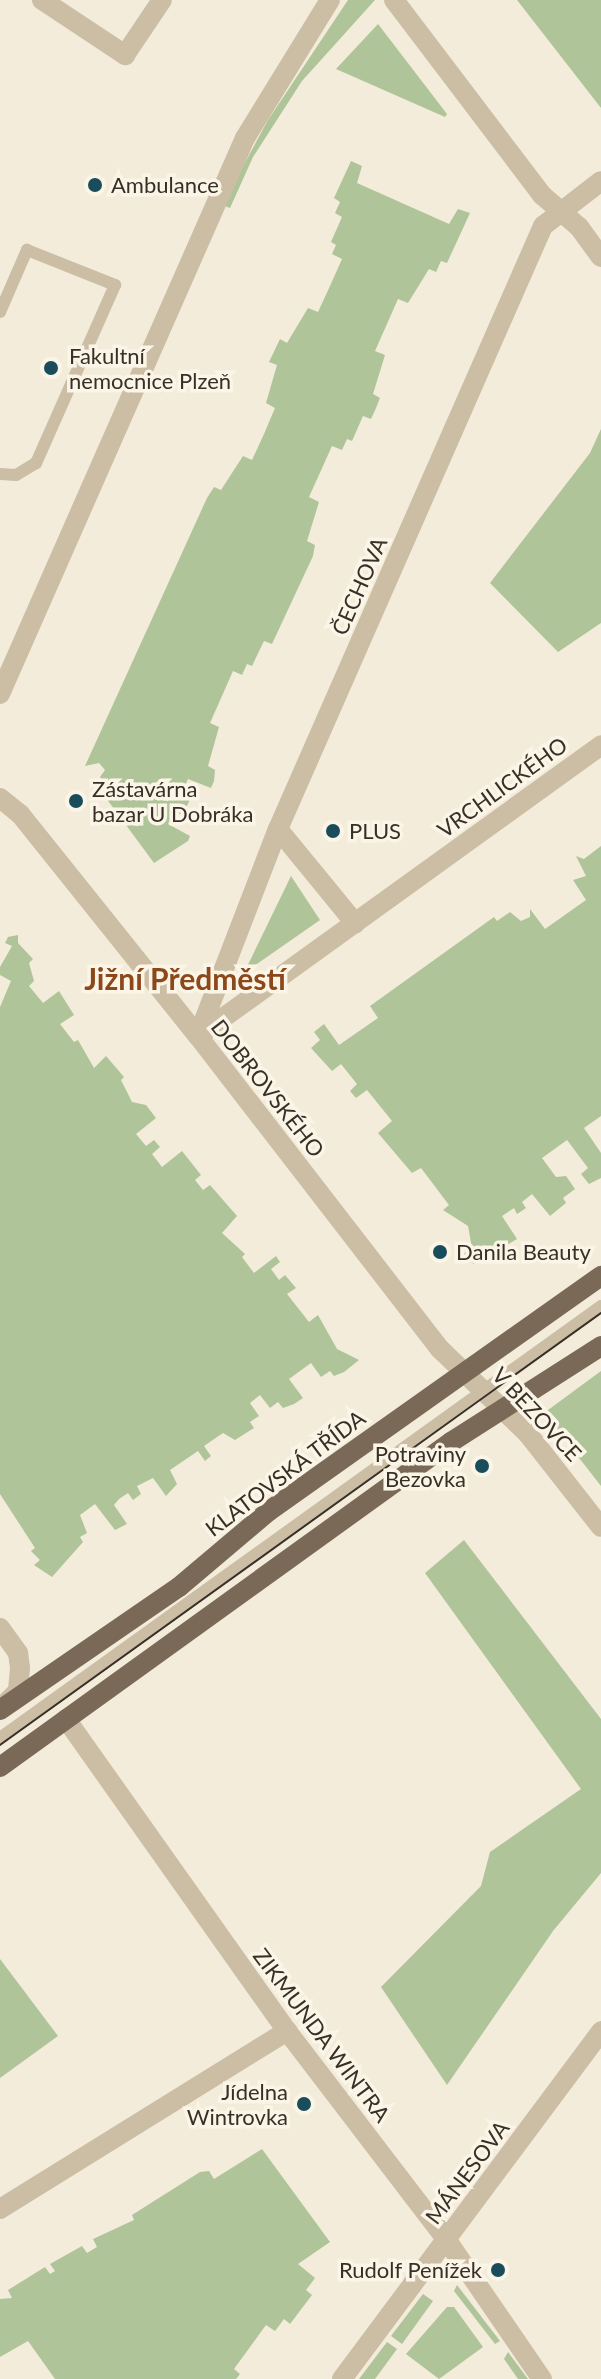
<!DOCTYPE html>
<meta charset="utf-8">
<style>
body{margin:0}
#map{position:relative;width:601px;height:2379px;overflow:hidden;background:#f3ecda;font-family:Lato,sans-serif}
div>[style]{position:absolute}
.green>*{inset:0;background:#afc499}
.service>*{height:12px;margin:-6px;padding:0 6px;transform-origin:6px;border-radius:6px;background:#ccbda5}
.minor>*{height:20px;margin:-10px;padding:0 10px;transform-origin:10px;border-radius:10px;background:#ccbda5}
.tertiary>*{height:20px;margin:-10px;padding:0 10px;transform-origin:10px;border-radius:10px;background:#ccbda5}
.primary>*{height:20px;margin:-10px;padding:0 10px;transform-origin:10px;border-radius:10px;background:#7b6957}
.tram>*{height:2px;margin:-1px;padding:0 1px;transform-origin:1px;border-radius:1px;background:#382f27}
.dots>*{width:22px;height:22px;translate:-50% -50%;box-sizing:border-box;border:4px solid #fbf5e7;border-radius:50%}
span{translate:-50% -50%;white-space:nowrap;text-align:center;line-height:1.15;-webkit-text-stroke:7px #fbf5e7;paint-order:stroke}
.poi-label{font-size:22px;color:#382f27}
.left{translate:0 -50%;text-align:left}
.right{translate:-100% -50%;text-align:right}
.street-label{font-size:22px;color:#382f27}
.district-label{font-size:30px;color:#8c481a;font-weight:700}
</style>
<div id="map">
<div class="green">
<div style="clip-path:polygon(348px 0,375px 0,302px 81px,253px 157px,230px 208px,222px 205px,268px 120px)"></div>
<div style="clip-path:polygon(517px 0,601px 0,601px 108px)"></div>
<div style="clip-path:polygon(378px 24px,447px 114px,445px 117px,336px 69px)"></div>
<div style="clip-path:polygon(351px 161px,362px 166px,357px 183px,449px 224px,458px 209px,470px 213px,447px 263px,441px 261px,436px 272px,429px 269px,408px 303px,398px 299px,375px 351px,385px 355px,373px 394px,380px 398px,376px 408px,371px 419px,363px 416px,352px 441px,347px 439px,342px 450px,332px 446px,309px 497px,319px 502px,307px 541px,315px 545px,313px 556px,272px 644px,264px 641px,252px 666px,247px 664px,242px 675px,233px 671px,210px 723px,219px 727px,208px 766px,215px 770px,214px 781px,211px 788px,188px 779px,182px 792px,191px 797px,183px 815px,174px 811px,168px 824px,190px 836px,188px 841px,154px 863px,106px 798px,112px 793px,100px 777px,105px 770px,99px 763px,85px 766px,207px 498px,214px 487px,221px 490px,243px 456px,252px 460px,264px 434px,275px 408px,266px 403px,277px 365px,269px 362px,280px 339px,287px 343px,308px 308px,318px 312px,330px 286px,342px 259px,332px 254px,336px 245px,331px 242px,342px 217px,335px 213px,340px 202px,334px 198px)"></div>
<div style="clip-path:polygon(601px 429px,601px 623px,558px 652px,490px 583px,590px 453px)"></div>
<div style="clip-path:polygon(601px 846px,601px 1116px,584px 1128px,601px 1153px,601px 1178px,589px 1184px,581px 1174px,588px 1168px,567px 1140px,542px 1158px,556px 1177px,566px 1176px,575px 1189px,563px 1198px,566px 1203px,550px 1216px,532px 1194px,522px 1202px,526px 1208px,517px 1214px,514px 1208px,502px 1216px,517px 1239px,496px 1251px,502px 1260px,492px 1262px,483px 1252px,474px 1264px,464px 1254px,472px 1248px,468px 1226px,443px 1210px,449px 1205px,421px 1168px,412px 1173px,378px 1133px,392px 1121px,367px 1090px,356px 1098px,350px 1091px,357px 1084px,341px 1064px,332px 1071px,311px 1048px,320px 1040px,314px 1032px,324px 1024px,339px 1045px,378px 1018px,370px 1006px,494px 917px,497px 921px,510px 912px,521px 921px,530px 917px,530px 909px,545px 929px,586px 900px,573px 880px,586px 876px,576px 856px,584px 859px)"></div>
<div style="clip-path:polygon(291px 876px,320px 920px,244px 973px)"></div>
<div style="clip-path:polygon(18px 935px,18px 943px,33px 959px,29px 963px,34px 981px,29px 986px,43px 1003px,59px 991px,74px 1015px,60px 1024px,74px 1042px,78px 1040px,94px 1068px,106px 1056px,124px 1077px,121px 1080px,132px 1102px,146px 1105px,156px 1118px,136px 1134px,146px 1146px,154px 1140px,160px 1147px,152px 1154px,162px 1167px,182px 1151px,201px 1175px,195px 1180px,203px 1190px,210px 1185px,237px 1216px,222px 1233px,245px 1254px,242px 1257px,254px 1273px,276px 1256px,280px 1262px,271px 1269px,279px 1280px,285px 1275px,296px 1288px,287px 1294px,309px 1322px,318px 1315px,337px 1349px,359px 1360px,344px 1372px,334px 1376px,330px 1371px,321px 1377px,311px 1363px,289px 1379px,303px 1398px,294px 1404px,283px 1408px,278px 1402px,270px 1408px,260px 1395px,250px 1403px,259px 1416px,250px 1422px,254px 1428px,235px 1440px,223px 1433px,204px 1446px,211px 1456px,205px 1461px,198px 1451px,170px 1470px,177px 1484px,166px 1496px,153px 1478px,137px 1486px,141px 1494px,133px 1500px,128px 1493px,119px 1499px,114px 1505px,127px 1524px,115px 1530px,95px 1504px,80px 1515px,87px 1533px,80px 1537px,83px 1542px,52px 1577px,34px 1565px,40px 1560px,31px 1551px,35px 1548px,0 1494px,0 1007px,11px 981px,0 975px,0 967px,12px 946px,5px 943px,8px 937px)"></div>
<div style="clip-path:polygon(601px 1371px,601px 1486px,544px 1413px)"></div>
<div style="clip-path:polygon(464px 1540px,601px 1719px,601px 1873px,553px 1931px,447px 2085px,381px 1987px,481px 1886px,490px 1852px,581px 1789px,425px 1573px)"></div>
<div style="clip-path:polygon(0 1959px,58px 2036px,0 2078px)"></div>
<div style="clip-path:polygon(262px 2149px,330px 2242px,298px 2264px,315px 2278px,306px 2290px,312px 2295px,290px 2324px,284px 2319px,275px 2331px,266px 2325px,234px 2369px,240px 2374px,236px 2379px,55px 2379px,28px 2341px,0 2357px,0 2299px,12px 2298px,8px 2290px,45px 2267px,50px 2274px,55px 2271px,50px 2264px,82px 2246px,87px 2253px,97px 2247px,93px 2239px,134px 2220px,132px 2215px,200px 2172px,209px 2171px,214px 2179px)"></div>
<div style="clip-path:polygon(457px 2285px,500px 2341px,495px 2344px,454px 2291px)"></div>
<div style="clip-path:polygon(423px 2294px,433px 2301px,402px 2344px,391px 2336px)"></div>
<div style="clip-path:polygon(447px 2307px,454px 2307px,483px 2347px,439px 2379px,406px 2354px)"></div>
<div style="clip-path:polygon(387px 2342px,397px 2349px,375px 2379px,359px 2379px)"></div>
<div style="clip-path:polygon(508px 2352px,528px 2379px,518px 2379px,504px 2359px)"></div>
</div>
<div class="service">
<div style="left:0;top:312px;width:68px;rotate:-66.5deg"></div>
<div style="left:27px;top:250px;width:95px;rotate:21.7deg"></div>
<div style="left:115px;top:285px;width:195px;rotate:113.9deg"></div>
<div style="left:36px;top:463px;width:23px;rotate:149deg"></div>
<div style="left:16px;top:475px;width:16px;rotate:-176deg"></div>
<div style="left:0;top:1738px;width:740px;rotate:-35.71deg"></div>
</div>
<div class="minor">
<div style="left:42px;top:0;width:100px;rotate:33.5deg"></div>
<div style="left:125px;top:55px;width:66px;rotate:-56.1deg"></div>
<div style="left:394px;top:0;width:245px;rotate:52.8deg"></div>
<div style="left:542px;top:195px;width:49px;rotate:40.9deg"></div>
<div style="left:579px;top:227px;width:37px;rotate:54deg"></div>
<div style="left:278px;top:829px;width:122px;rotate:50.7deg"></div>
<div style="left:198px;top:1036px;width:222px;rotate:-68.9deg"></div>
<div style="left:278px;top:829px;width:659px;rotate:-66.28deg"></div>
<div style="left:543px;top:226px;width:73px;rotate:-37.8deg"></div>
<div style="left:198px;top:1036px;width:497px;rotate:-35.8deg"></div>
<div style="left:0;top:1628px;width:31px;rotate:54deg"></div>
<div style="left:18px;top:1653px;width:15px;rotate:82deg"></div>
<div style="left:20px;top:1668px;width:23px;rotate:95deg"></div>
<div style="left:18px;top:1691px;width:18px;rotate:135deg"></div>
<div style="left:66px;top:1719px;width:382px;rotate:54.7deg"></div>
<div style="left:287px;top:2031px;width:262px;rotate:52.6deg"></div>
<div style="left:446px;top:2239px;width:170px;rotate:55.6deg"></div>
<div style="left:0;top:2209px;width:338px;rotate:-31.8deg"></div>
</div>
<div class="tertiary">
<div style="left:0;top:694px;width:608px;rotate:-66.22deg"></div>
<div style="left:245px;top:138px;width:162px;rotate:-58.4deg"></div>
<div style="left:0;top:798px;width:26px;rotate:39deg"></div>
<div style="left:20px;top:814px;width:285px;rotate:51.3deg"></div>
<div style="left:198px;top:1036px;width:396px;rotate:52.3deg"></div>
<div style="left:440px;top:1349px;width:122px;rotate:44deg"></div>
<div style="left:528px;top:1434px;width:118px;rotate:51.9deg"></div>
<div style="left:342px;top:2379px;width:434px;rotate:-53.3deg"></div>
</div>
<div class="primary">
<div style="left:0;top:1710px;width:217px;rotate:-34.5deg"></div>
<div style="left:179px;top:1587px;width:118px;rotate:-40.2deg"></div>
<div style="left:269px;top:1511px;width:407px;rotate:-35.3deg"></div>
<div style="left:0;top:1767px;width:556px;rotate:-35.78deg"></div>
<div style="left:451px;top:1442px;width:178px;rotate:-32.6deg"></div>
</div>
<div class="tram">
<div style="left:0;top:1745px;width:740px;rotate:-35.71deg"></div>
</div>
<div class="dots">
<div style="left:95px;top:185px;background:#1a4d5c"></div>
<div style="left:51px;top:368px;background:#1a4d5c"></div>
<div style="left:76px;top:801px;background:#1a4d5c"></div>
<div style="left:333px;top:831px;background:#1a4d5c"></div>
<div style="left:440px;top:1252px;background:#1a4d5c"></div>
<div style="left:482px;top:1466px;background:#1a4d5c"></div>
<div style="left:304px;top:2104px;background:#1a4d5c"></div>
<div style="left:498px;top:2270px;background:#1a4d5c"></div>
</div>
<div class="poi-label">
<span class="left" style="left:111px;top:185px">Ambulance</span>
<span class="left" style="left:69px;top:368px">Fakultní<br>nemocnice Plzeň</span>
<span class="left" style="left:92px;top:801px">Zástavárna<br>bazar U Dobráka</span>
<span class="left" style="left:349px;top:831px">PLUS</span>
<span class="left" style="left:456px;top:1252px">Danila Beauty</span>
<span class="right" style="left:466px;top:1466px">Potraviny<br>Bezovka</span>
<span class="right" style="left:288px;top:2104px">Jídelna<br>Wintrovka</span>
<span class="right" style="left:482px;top:2270px">Rudolf Penížek</span>
</div>
<div class="street-label">
<span style="left:359px;top:586px;rotate:-66deg">ČECHOVA</span>
<span style="left:502px;top:787px;rotate:-36deg">VRCHLICKÉHO</span>
<span style="left:268px;top:1088px;rotate:52deg">DOBROVSKÉHO</span>
<span style="left:537px;top:1414px;rotate:47deg">V BEZOVCE</span>
<span style="left:285px;top:1473px;rotate:-37deg">KLATOVSKÁ TŘÍDA</span>
<span style="left:322px;top:2035px;rotate:53deg">ZIKMUNDA WINTRA</span>
<span style="left:467px;top:2172px;rotate:-53deg">MÁNESOVA</span>
</div>
<div class="district-label">
<span style="left:185px;top:978px">Jižní Předměstí</span>
</div>
</div>
